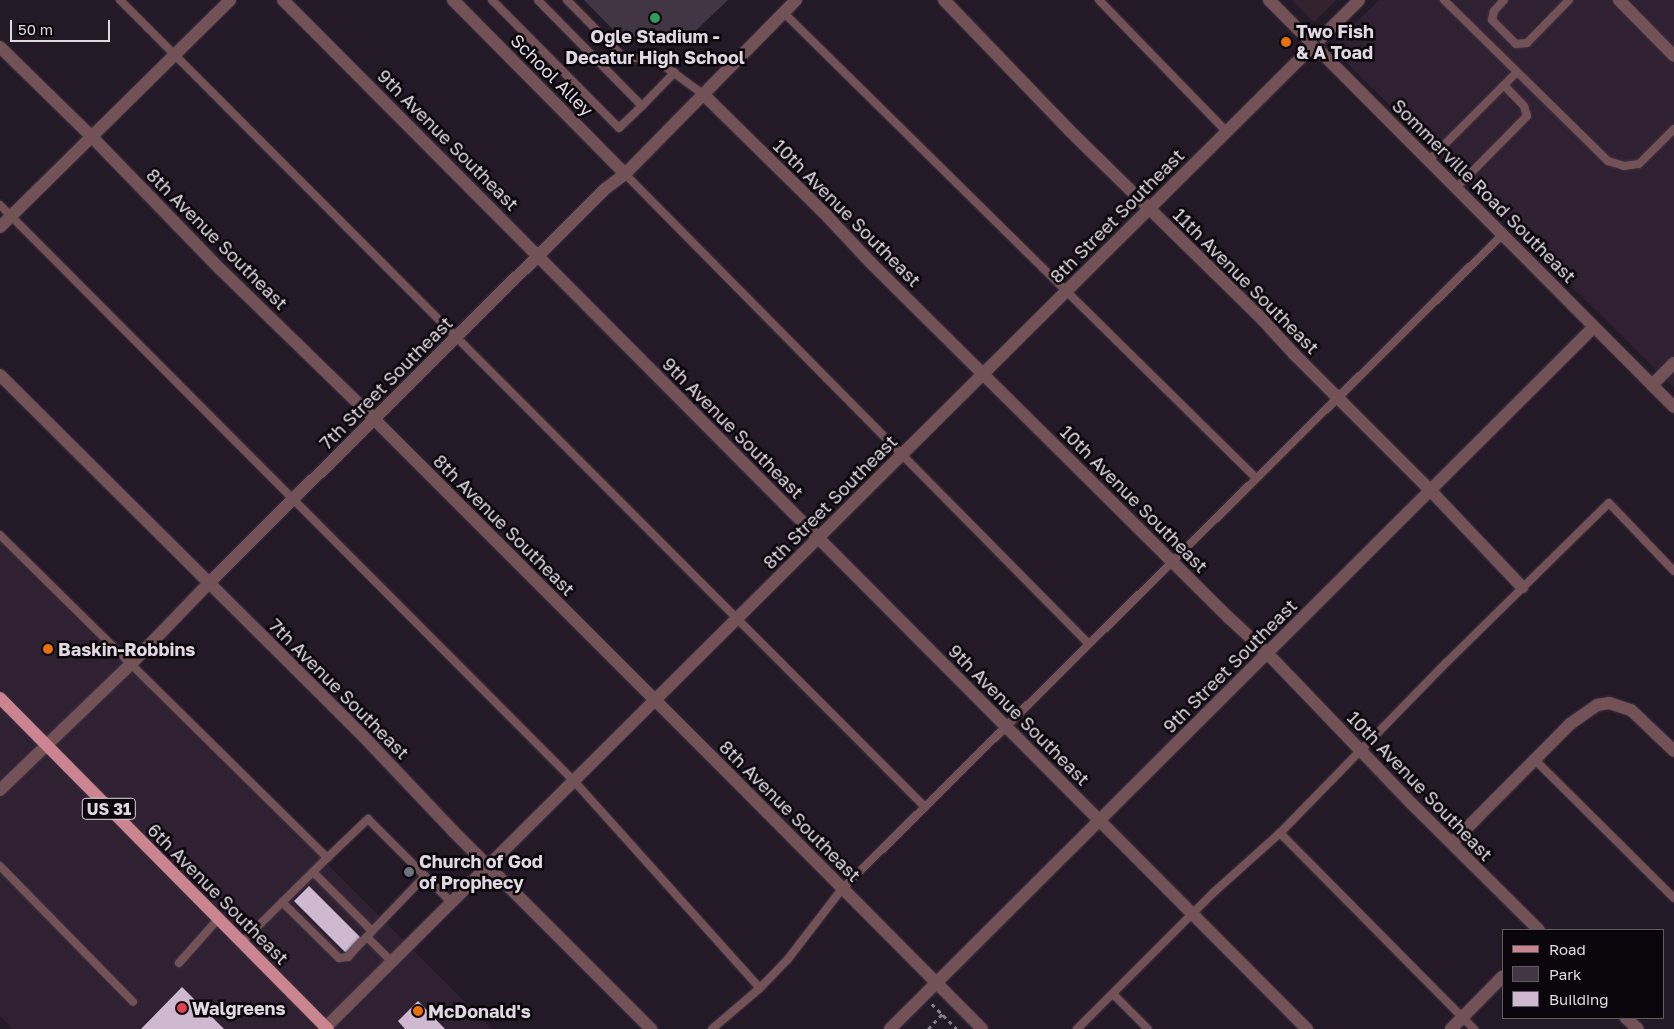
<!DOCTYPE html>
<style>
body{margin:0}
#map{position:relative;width:1674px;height:1029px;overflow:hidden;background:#241926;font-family:"Golos Text",sans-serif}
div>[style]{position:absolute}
.built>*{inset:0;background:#302132}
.medical>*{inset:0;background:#32232f}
.green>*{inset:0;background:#423644}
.building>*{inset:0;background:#ceb9d1}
.path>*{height:2.5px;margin-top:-1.25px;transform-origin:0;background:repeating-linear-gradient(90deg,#847b86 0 4px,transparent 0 8px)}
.roads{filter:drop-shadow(0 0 1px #3e3440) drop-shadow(0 0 1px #3e3440)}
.service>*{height:8px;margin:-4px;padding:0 4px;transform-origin:4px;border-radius:4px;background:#735257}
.minor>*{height:12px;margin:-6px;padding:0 6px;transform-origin:6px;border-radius:6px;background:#735257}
.tertiary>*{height:12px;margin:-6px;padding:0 6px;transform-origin:6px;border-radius:6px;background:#735257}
.primary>*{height:12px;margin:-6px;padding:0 6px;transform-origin:6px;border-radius:6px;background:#ca8591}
.dots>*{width:14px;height:14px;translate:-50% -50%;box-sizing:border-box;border:2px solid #0a060b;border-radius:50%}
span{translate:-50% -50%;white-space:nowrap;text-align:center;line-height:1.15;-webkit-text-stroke:5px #0a060b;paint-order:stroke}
.shield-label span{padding:1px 4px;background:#0a060b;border:1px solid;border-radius:4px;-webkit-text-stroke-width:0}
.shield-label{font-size:16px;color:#e0d9e1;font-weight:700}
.poi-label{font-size:18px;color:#e0d9e1;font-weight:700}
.left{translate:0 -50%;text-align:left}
.street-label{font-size:18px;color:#e0d9e1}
.legend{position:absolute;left:1502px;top:929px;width:162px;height:90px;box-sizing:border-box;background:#0a060b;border:1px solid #605a61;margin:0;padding:6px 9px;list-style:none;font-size:15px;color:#e0d9e1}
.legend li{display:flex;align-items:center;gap:10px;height:25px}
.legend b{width:25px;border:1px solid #605a61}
.scale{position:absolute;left:10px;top:20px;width:100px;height:22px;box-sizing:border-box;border:2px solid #e0d9e1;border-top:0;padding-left:6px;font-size:15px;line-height:18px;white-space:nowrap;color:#e0d9e1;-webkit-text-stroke:4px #0a060b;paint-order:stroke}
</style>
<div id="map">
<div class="built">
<div style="clip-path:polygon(1379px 0,1674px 0,1674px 388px,1331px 47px)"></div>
<div style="clip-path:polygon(0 536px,492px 1029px,13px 1029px,0 1016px)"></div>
</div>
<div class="medical">
<div style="clip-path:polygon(1292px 0,1336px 0,1314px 22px)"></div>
</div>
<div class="green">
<div style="clip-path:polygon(584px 0,728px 0,689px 37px,624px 41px)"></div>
</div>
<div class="building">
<div style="clip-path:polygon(309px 886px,361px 938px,346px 953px,294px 901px)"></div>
<div style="clip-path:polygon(182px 987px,224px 1029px,141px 1029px)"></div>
<div style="clip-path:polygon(418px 1001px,445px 1029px,405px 1029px,398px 1021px)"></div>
</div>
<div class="path">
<div style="left:932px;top:1004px;width:35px;rotate:45deg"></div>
<div style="left:928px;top:1029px;width:21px;rotate:-47deg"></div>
</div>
<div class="roads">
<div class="service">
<div style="left:120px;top:0;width:1140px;rotate:45.07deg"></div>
<div style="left:492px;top:0;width:180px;rotate:45.2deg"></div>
<div style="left:619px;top:128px;width:32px;rotate:-44deg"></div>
<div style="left:642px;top:106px;width:148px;rotate:-134.5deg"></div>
<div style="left:567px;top:0;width:80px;rotate:45.5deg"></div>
<div style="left:623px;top:57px;width:33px;rotate:5deg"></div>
<div style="left:656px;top:60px;width:58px;rotate:35.9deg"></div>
<div style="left:1099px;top:0;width:184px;rotate:45.9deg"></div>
<div style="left:1444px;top:0;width:230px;rotate:44.5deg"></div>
<div style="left:1608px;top:161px;width:17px;rotate:17deg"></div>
<div style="left:1624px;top:166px;width:15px;rotate:-8deg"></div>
<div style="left:1639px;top:164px;width:49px;rotate:-45deg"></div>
<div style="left:1504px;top:0;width:15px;rotate:132deg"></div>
<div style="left:1494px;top:11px;width:9px;rotate:103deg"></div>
<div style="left:1492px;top:20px;width:34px;rotate:45deg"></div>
<div style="left:1516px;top:44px;width:11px;rotate:-5deg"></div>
<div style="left:1527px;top:43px;width:60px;rotate:-45.7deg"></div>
<div style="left:784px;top:13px;width:663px;rotate:44.57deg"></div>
<div style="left:642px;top:106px;width:47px;rotate:-45.9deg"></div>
<div style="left:1429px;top:160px;width:123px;rotate:-45deg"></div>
<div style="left:625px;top:174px;width:660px;rotate:45.37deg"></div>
<div style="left:1456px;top:188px;width:101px;rotate:-45.4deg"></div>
<div style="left:1527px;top:116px;width:10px;rotate:-107deg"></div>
<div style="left:1524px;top:106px;width:29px;rotate:-134deg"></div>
<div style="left:0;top:205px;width:813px;rotate:45.1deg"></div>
<div style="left:574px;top:781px;width:278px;rotate:48.1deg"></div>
<div style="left:0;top:535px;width:460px;rotate:44.6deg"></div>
<div style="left:327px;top:858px;width:57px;rotate:-43.6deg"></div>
<div style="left:368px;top:819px;width:119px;rotate:45deg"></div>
<div style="left:1534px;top:759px;width:197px;rotate:44.8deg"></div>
<div style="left:1280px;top:833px;width:276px;rotate:45.3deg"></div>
<div style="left:0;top:866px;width:190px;rotate:45.6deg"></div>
<div style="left:313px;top:872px;width:83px;rotate:45deg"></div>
<div style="left:282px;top:902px;width:80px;rotate:44.5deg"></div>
<div style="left:339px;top:958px;width:9px;rotate:-6deg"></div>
<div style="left:348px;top:957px;width:12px;rotate:-48deg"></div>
<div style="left:356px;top:948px;width:100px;rotate:-46.2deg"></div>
<div style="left:367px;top:937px;width:35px;rotate:45deg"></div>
<div style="left:241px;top:943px;width:121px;rotate:-44.7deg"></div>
<div style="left:179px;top:963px;width:59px;rotate:-48.4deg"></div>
<div style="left:1113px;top:994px;width:49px;rotate:45deg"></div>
<div style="left:712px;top:1029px;width:63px;rotate:-40.5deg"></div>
<div style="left:760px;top:988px;width:40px;rotate:-46deg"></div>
<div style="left:788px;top:959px;width:88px;rotate:-52.4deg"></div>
<div style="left:842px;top:889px;width:931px;rotate:-44.74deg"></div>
<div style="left:1077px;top:1029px;width:194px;rotate:-45deg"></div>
<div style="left:1214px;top:892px;width:89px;rotate:-41.8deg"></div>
<div style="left:1280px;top:833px;width:238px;rotate:-45.7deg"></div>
<div style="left:1446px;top:663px;width:228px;rotate:-44.5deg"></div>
<div style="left:1609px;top:503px;width:94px;rotate:46.3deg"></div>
</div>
<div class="minor">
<div style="left:283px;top:0;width:1452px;rotate:45.14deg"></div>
<div style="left:453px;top:0;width:245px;rotate:45.3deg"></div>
<div style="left:944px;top:0;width:180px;rotate:46.1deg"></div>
<div style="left:1069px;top:130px;width:269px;rotate:44.4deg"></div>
<div style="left:1261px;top:318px;width:49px;rotate:47.5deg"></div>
<div style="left:1294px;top:354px;width:192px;rotate:45deg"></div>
<div style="left:1430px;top:490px;width:134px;rotate:46.5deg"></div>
<div style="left:1619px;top:0;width:78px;rotate:45.5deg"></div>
<div style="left:0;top:47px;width:129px;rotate:44.4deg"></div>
<div style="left:92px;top:137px;width:185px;rotate:45.9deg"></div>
<div style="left:221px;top:270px;width:215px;rotate:44.2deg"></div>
<div style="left:375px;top:420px;width:503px;rotate:45deg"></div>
<div style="left:731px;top:776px;width:356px;rotate:45.2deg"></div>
<div style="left:703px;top:94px;width:171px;rotate:44.5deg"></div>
<div style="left:825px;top:214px;width:66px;rotate:46.8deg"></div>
<div style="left:870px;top:262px;width:504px;rotate:44.76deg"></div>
<div style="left:1228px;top:617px;width:53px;rotate:42.7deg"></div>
<div style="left:1267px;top:653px;width:208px;rotate:46.2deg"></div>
<div style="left:1411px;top:803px;width:180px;rotate:44.8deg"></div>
<div style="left:0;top:227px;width:323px;rotate:-44.6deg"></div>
<div style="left:0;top:375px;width:512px;rotate:44.84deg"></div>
<div style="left:363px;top:736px;width:132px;rotate:46.5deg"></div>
<div style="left:454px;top:832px;width:279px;rotate:45deg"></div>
<div style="left:1652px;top:385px;width:31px;rotate:-45deg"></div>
<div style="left:0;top:790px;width:180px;rotate:-43.9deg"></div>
<div style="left:130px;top:665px;width:112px;rotate:-46.1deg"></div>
<div style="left:208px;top:584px;width:560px;rotate:-44.86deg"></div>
<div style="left:605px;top:189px;width:25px;rotate:-37deg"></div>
<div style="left:625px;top:174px;width:244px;rotate:-45.5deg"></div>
<div style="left:1452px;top:843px;width:168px;rotate:-45.2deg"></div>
<div style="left:1570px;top:724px;width:33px;rotate:-35deg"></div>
<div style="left:1597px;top:705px;width:12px;rotate:-9deg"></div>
<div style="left:1609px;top:703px;width:23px;rotate:18deg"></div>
<div style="left:1631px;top:710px;width:59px;rotate:43.6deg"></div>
<div style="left:1626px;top:1018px;width:16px;rotate:43deg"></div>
<div style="left:890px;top:1029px;width:994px;rotate:-44.92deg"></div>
<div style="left:1451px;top:1029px;width:74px;rotate:-45.5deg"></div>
</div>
<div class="tertiary">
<div style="left:1269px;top:0;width:574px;rotate:45.14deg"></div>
<div style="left:324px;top:1029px;width:1459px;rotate:-44.83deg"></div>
</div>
<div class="primary">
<div style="left:0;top:698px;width:466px;rotate:45.3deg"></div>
</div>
</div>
<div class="dots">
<div style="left:655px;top:18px;background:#2e9e5b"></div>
<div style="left:1286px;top:42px;background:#e8710a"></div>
<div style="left:48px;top:649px;background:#e8710a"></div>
<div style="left:409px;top:872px;background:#6b7280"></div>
<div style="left:182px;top:1008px;background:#e0444e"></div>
<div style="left:418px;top:1011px;background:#e8710a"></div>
</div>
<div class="shield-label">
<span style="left:109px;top:809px">US 31</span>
</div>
<div class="poi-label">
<span class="left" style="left:1296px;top:42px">Two Fish<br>&amp; A Toad</span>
<span style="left:655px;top:47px">Ogle Stadium -<br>Decatur High School</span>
<span class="left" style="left:58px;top:649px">Baskin-Robbins</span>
<span class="left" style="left:419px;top:872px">Church of God<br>of Prophecy</span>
<span class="left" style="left:192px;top:1008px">Walgreens</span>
<span class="left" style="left:428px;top:1011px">McDonald's</span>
</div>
<div class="street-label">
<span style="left:552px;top:75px;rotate:45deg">School Alley</span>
<span style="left:448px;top:140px;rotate:45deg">9th Avenue Southeast</span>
<span style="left:1484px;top:191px;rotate:45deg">Sommerville Road Southeast</span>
<span style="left:847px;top:213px;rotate:45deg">10th Avenue Southeast</span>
<span style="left:1117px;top:216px;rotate:-45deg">8th Street Southeast</span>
<span style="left:217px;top:239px;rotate:45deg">8th Avenue Southeast</span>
<span style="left:1246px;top:281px;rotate:45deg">11th Avenue Southeast</span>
<span style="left:386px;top:383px;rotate:-45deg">7th Street Southeast</span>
<span style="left:733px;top:428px;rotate:45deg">9th Avenue Southeast</span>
<span style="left:1134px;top:499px;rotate:45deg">10th Avenue Southeast</span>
<span style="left:830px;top:502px;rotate:-45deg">8th Street Southeast</span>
<span style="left:504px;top:525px;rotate:45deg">8th Avenue Southeast</span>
<span style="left:1230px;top:666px;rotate:-45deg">9th Street Southeast</span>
<span style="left:339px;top:689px;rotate:45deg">7th Avenue Southeast</span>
<span style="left:1019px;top:715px;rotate:45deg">9th Avenue Southeast</span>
<span style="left:1420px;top:786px;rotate:46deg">10th Avenue Southeast</span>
<span style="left:790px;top:811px;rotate:45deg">8th Avenue Southeast</span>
<span style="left:218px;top:894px;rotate:45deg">6th Avenue Southeast</span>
</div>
<ul class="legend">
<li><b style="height:6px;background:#ca8591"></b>Road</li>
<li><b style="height:14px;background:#423644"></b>Park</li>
<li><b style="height:14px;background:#ceb9d1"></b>Building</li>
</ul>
<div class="scale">50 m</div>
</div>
